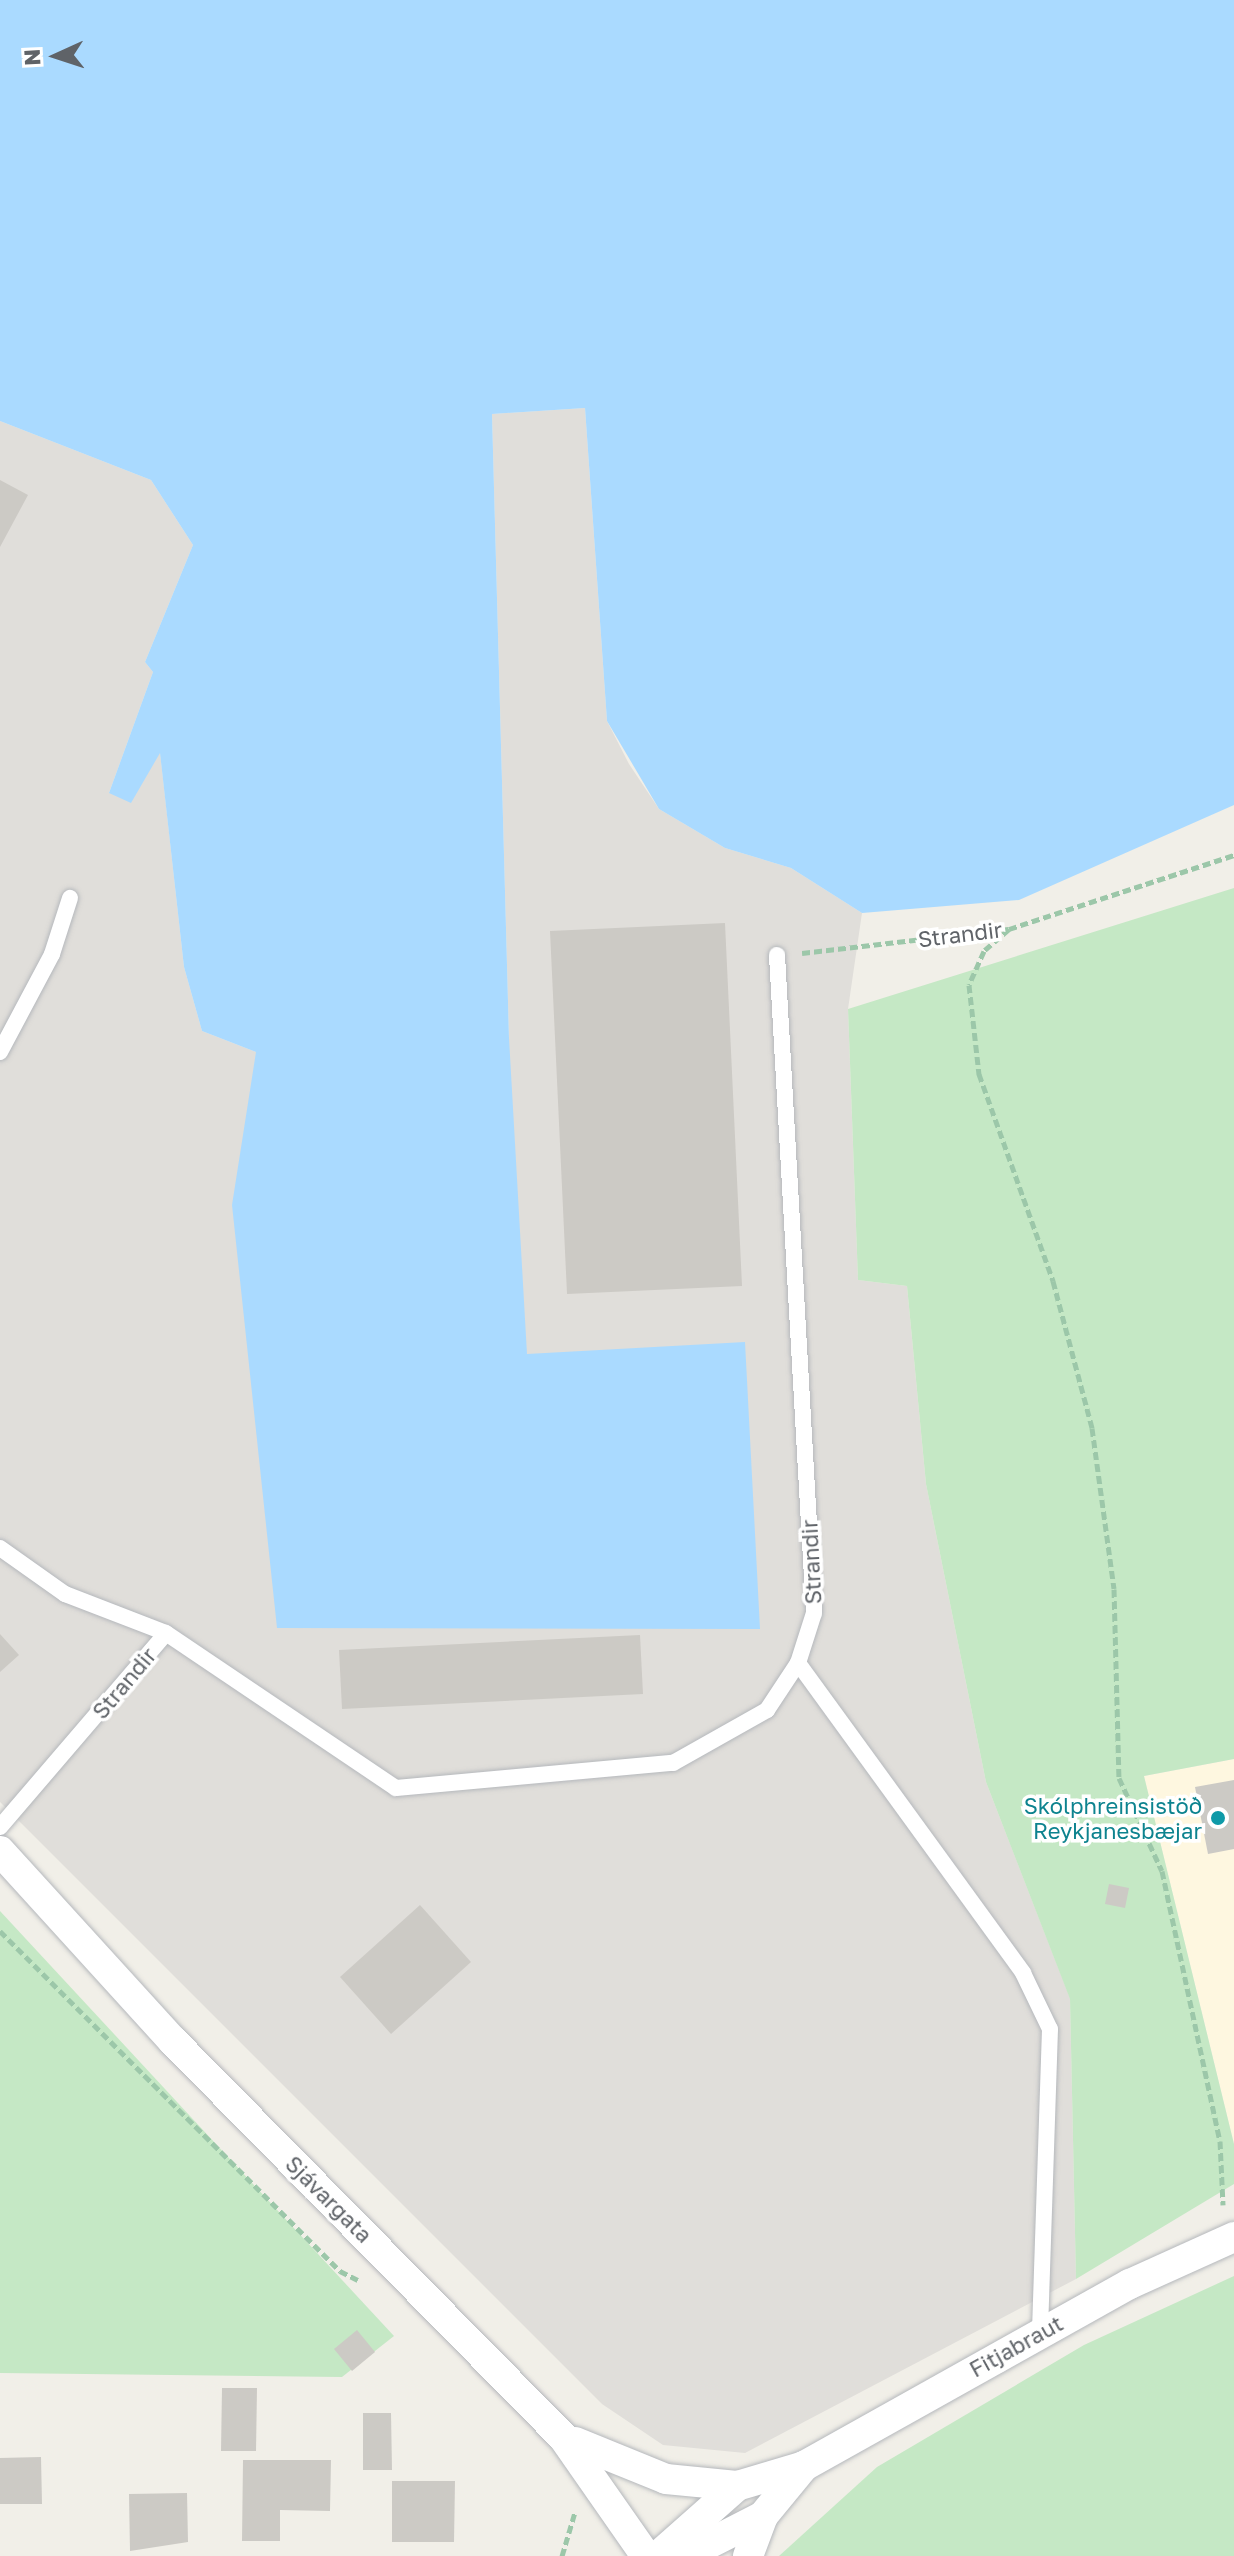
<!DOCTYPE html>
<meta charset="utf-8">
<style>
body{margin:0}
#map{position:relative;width:1234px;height:2556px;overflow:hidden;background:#f1efe8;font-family:"Golos Text",sans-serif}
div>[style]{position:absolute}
.commercial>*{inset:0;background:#fef7e0}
.industrial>*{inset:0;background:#e0deda}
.green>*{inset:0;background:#c5e8c5}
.water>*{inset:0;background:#aadaff}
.building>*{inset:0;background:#cccac5}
.path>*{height:5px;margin-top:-2.5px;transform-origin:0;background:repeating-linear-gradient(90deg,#9cc7a9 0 8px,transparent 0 12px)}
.roads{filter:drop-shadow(0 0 2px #b5b8bc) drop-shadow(0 0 2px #b5b8bc)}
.service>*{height:16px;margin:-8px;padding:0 8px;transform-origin:8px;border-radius:8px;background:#fff}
.minor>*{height:30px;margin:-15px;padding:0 15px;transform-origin:15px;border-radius:15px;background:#fff}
.dots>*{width:22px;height:22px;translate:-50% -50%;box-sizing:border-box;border:4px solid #fff;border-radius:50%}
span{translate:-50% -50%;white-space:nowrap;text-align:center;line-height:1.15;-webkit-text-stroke:7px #fff;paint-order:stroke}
.street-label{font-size:22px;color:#5f6368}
.culture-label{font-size:22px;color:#0d838f}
.right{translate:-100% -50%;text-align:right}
.north{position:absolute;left:16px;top:16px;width:80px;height:80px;-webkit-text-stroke:6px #fff;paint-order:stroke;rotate:267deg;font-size:22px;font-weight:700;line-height:32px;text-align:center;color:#5f6368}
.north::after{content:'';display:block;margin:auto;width:28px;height:36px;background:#5f6368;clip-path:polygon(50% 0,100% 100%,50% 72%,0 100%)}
</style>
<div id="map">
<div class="commercial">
<div style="clip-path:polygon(1234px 1759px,1234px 2144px,1144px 1776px)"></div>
</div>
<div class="industrial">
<div style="clip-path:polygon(585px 408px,607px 721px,629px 764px,659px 809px,725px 848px,791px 868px,862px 913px,848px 1009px,858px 1280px,907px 1286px,926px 1484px,986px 1782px,1070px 1998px,1076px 2279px,745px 2453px,663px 2445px,602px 2404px,0 1802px,0 421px,151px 480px,193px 545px,145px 662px,153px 672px,109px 793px,160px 752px,184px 967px,202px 1031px,256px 1052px,509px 1038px,492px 414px)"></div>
</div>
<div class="green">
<div style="clip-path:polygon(1234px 888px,1234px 1759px,1144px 1776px,1234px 2144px,1234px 2184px,1076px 2279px,1070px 1999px,986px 1782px,926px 1484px,907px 1286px,858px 1280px,848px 1009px)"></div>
<div style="clip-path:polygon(0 1911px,394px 2336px,342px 2377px,0 2373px)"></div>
<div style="clip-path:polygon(1234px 2276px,1234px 2556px,779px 2556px,877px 2467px,1084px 2345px)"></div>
</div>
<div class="water">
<div style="clip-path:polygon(0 0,1234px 0,1234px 805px,1019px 900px,862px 913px,791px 868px,725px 848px,659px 809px,607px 721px,585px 408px,492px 414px,509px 1038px,527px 1354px,745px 1342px,760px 1629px,277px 1628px,232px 1205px,256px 1052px,202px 1031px,184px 967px,160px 753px,131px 803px,109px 793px,153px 672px,145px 662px,193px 545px,151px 480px,0 421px)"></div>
</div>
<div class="building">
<div style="clip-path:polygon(0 480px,28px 495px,0 547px)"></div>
<div style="clip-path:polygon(725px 923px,742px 1286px,567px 1294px,550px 931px)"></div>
<div style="clip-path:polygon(0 1634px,19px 1655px,0 1672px)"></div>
<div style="clip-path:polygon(640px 1635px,643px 1694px,342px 1709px,339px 1650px)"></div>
<div style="clip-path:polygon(1234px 1780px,1234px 1849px,1208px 1854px,1195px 1787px)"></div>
<div style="clip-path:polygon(1109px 1884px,1129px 1888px,1125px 1908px,1105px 1904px)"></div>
<div style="clip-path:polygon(420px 1905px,471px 1962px,391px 2034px,340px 1977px)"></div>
<div style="clip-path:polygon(357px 2330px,375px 2352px,352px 2371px,334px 2349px)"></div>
<div style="clip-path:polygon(222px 2388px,257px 2388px,256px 2451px,221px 2451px)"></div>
<div style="clip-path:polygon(363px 2413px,391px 2413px,392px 2470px,363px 2470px)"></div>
<div style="clip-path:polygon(41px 2457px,42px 2504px,0 2504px,0 2458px)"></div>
<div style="clip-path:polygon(243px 2460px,331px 2460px,330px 2511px,280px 2510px,280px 2541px,242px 2541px)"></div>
<div style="clip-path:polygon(392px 2481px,455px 2481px,454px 2542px,392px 2542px)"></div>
<div style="clip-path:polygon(187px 2493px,188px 2542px,130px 2551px,129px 2494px)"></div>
</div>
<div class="path">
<div style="left:1009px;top:929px;width:33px;rotate:139deg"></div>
<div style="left:984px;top:951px;width:37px;rotate:114deg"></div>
<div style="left:969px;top:985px;width:90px;rotate:83.6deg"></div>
<div style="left:979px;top:1074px;width:220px;rotate:70.3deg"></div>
<div style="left:1053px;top:1281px;width:152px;rotate:75.1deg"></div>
<div style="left:1092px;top:1428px;width:162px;rotate:82.2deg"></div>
<div style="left:1114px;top:1589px;width:189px;rotate:88.5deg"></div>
<div style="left:1119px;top:1778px;width:102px;rotate:65.2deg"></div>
<div style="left:1162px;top:1871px;width:276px;rotate:77.9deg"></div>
<div style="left:1220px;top:2141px;width:64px;rotate:87.3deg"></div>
<div style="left:802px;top:953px;width:208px;rotate:-6.6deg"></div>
<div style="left:1009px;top:929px;width:237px;rotate:-18.2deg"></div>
<div style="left:0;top:1931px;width:481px;rotate:45deg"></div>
<div style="left:340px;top:2271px;width:20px;rotate:27deg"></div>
<div style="left:562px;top:2556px;width:46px;rotate:-73.5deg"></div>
</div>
<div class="roads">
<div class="service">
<div style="left:0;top:1052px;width:111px;rotate:-62deg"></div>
<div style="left:52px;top:954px;width:59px;rotate:-72.2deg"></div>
<div style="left:0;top:1548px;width:80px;rotate:35.3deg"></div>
<div style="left:65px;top:1594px;width:108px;rotate:21.1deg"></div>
<div style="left:798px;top:1663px;width:383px;rotate:54deg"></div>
<div style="left:1023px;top:1973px;width:62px;rotate:64.3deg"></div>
<div style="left:1050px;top:2029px;width:303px;rotate:91.9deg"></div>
<div style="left:0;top:1827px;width:255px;rotate:-49.4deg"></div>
<div style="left:166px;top:1633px;width:277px;rotate:34deg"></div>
<div style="left:396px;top:1788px;width:278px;rotate:-5.2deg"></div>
<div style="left:673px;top:1763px;width:108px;rotate:-29.4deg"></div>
<div style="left:767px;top:1710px;width:56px;rotate:-56.6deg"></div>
<div style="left:798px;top:1663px;width:52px;rotate:-72.3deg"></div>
<div style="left:814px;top:1613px;width:659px;rotate:-93.22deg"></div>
</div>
<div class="minor">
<div style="left:0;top:1851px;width:257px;rotate:47.7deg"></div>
<div style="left:173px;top:2041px;width:556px;rotate:45.44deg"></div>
<div style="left:563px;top:2437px;width:145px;rotate:55.1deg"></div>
<div style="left:575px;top:2442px;width:98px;rotate:22.1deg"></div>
<div style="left:666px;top:2479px;width:71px;rotate:5.6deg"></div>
<div style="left:658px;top:2556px;width:106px;rotate:-41.5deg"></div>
<div style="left:737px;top:2486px;width:70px;rotate:-16.6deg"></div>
<div style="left:804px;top:2466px;width:373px;rotate:-29.2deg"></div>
<div style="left:1130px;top:2284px;width:114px;rotate:-24.3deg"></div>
<div style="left:685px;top:2556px;width:88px;rotate:-27.1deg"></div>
<div style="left:748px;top:2556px;width:43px;rotate:-69.4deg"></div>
<div style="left:763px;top:2516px;width:65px;rotate:-50.6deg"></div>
</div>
</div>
<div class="dots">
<div style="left:1218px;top:1818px;background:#0f9aa8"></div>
</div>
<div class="street-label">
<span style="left:960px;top:934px;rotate:-7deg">Strandir</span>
<span style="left:811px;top:1562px;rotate:-93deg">Strandir</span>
<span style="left:124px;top:1683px;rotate:-50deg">Strandir</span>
<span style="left:329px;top:2199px;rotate:45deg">Sjávargata</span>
<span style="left:1016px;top:2346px;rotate:-29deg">Fitjabraut</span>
</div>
<div class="culture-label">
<span class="right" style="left:1202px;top:1818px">Skólphreinsistöð<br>Reykjanesbæjar</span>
</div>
<div class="north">N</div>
</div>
